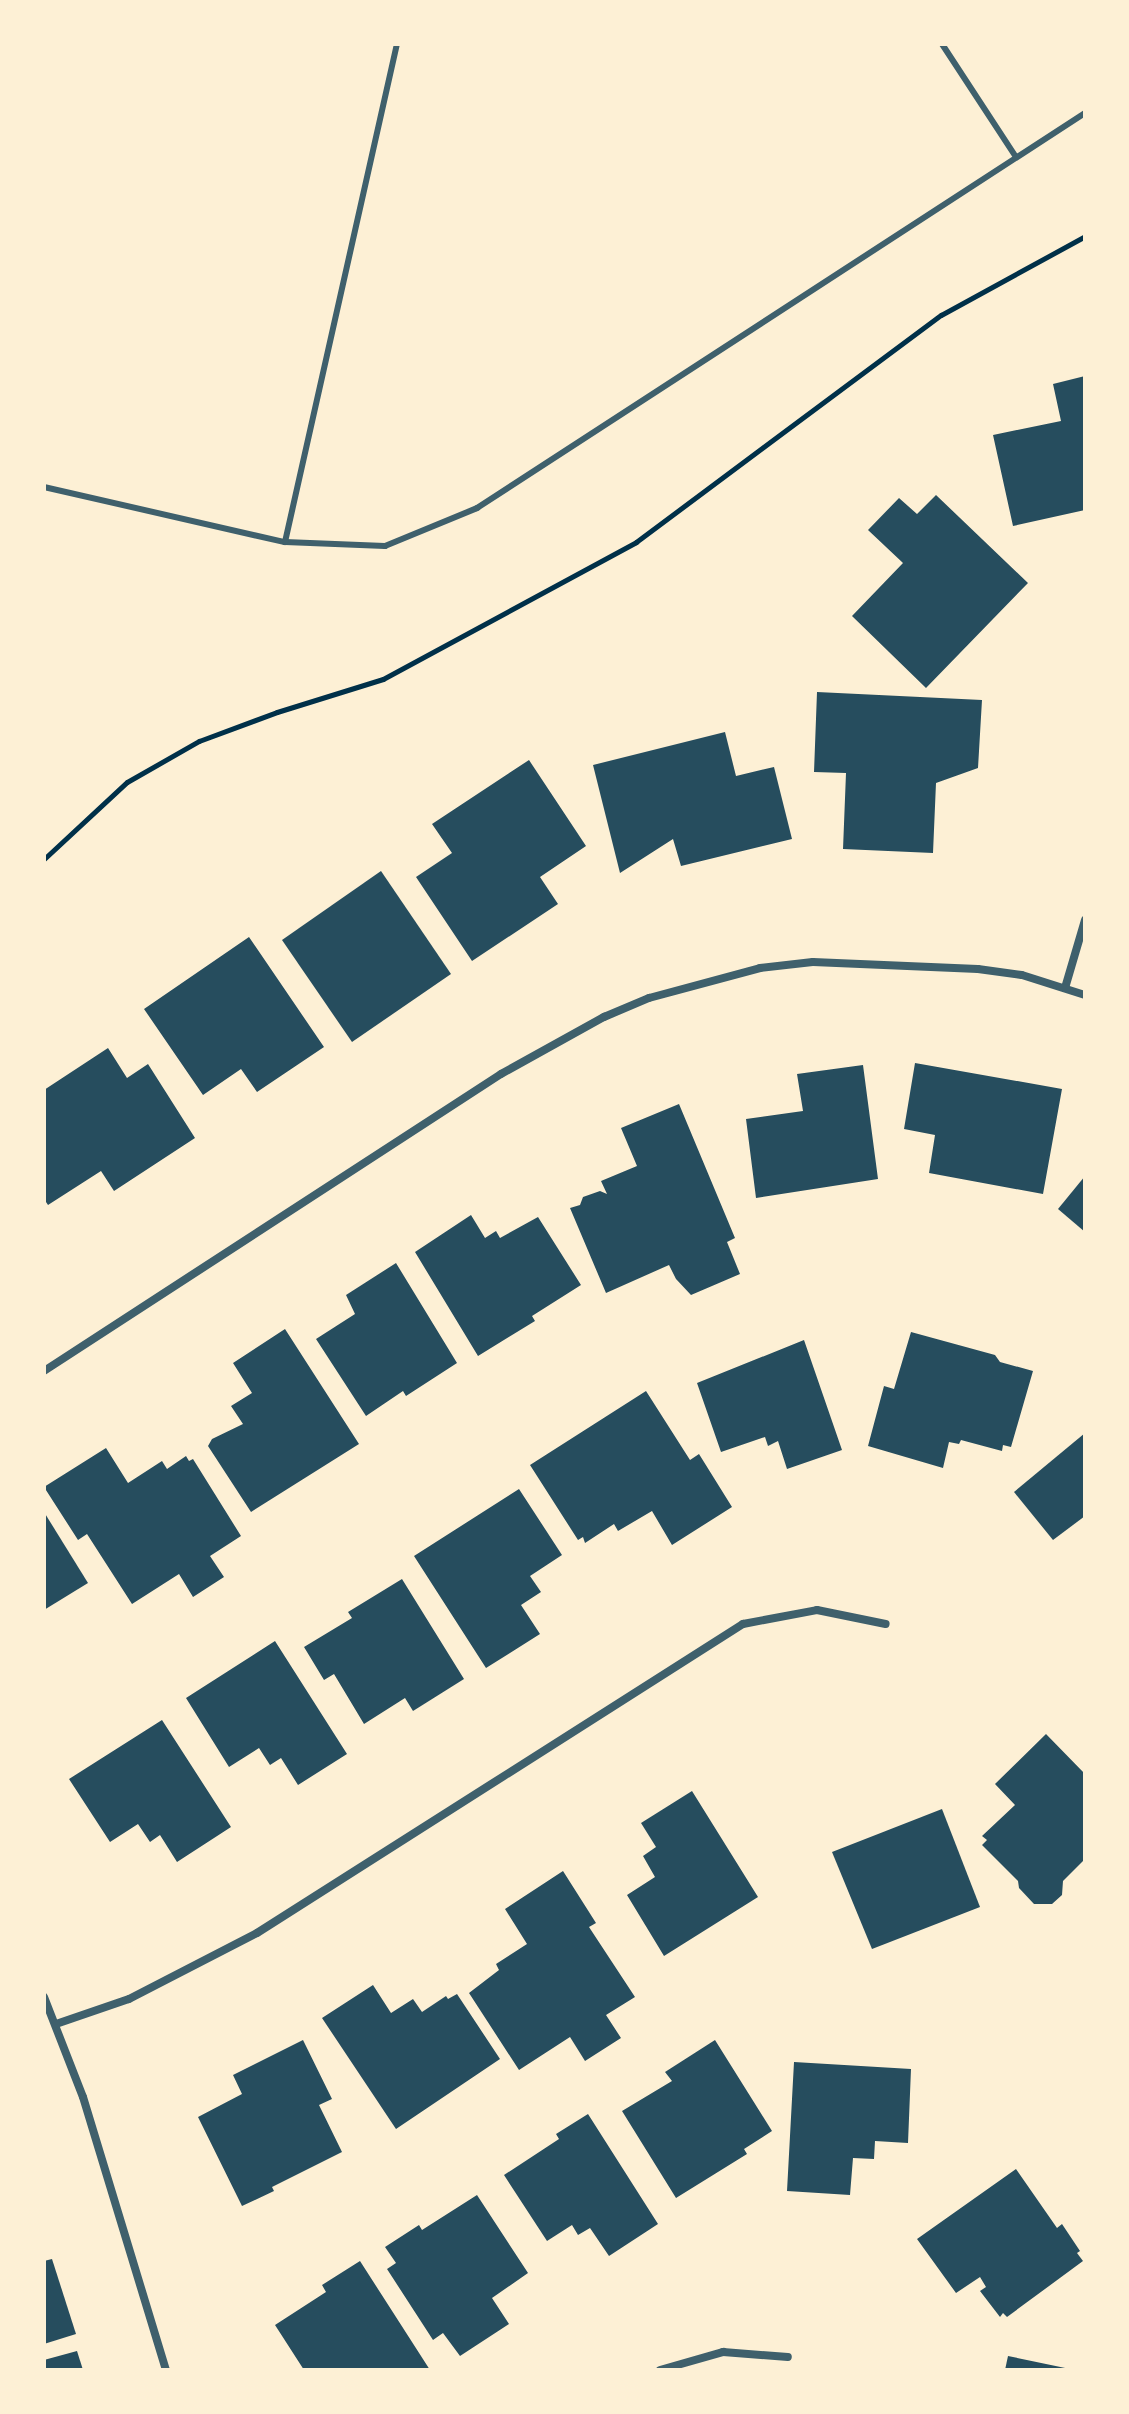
<!DOCTYPE html>
<style>
body{margin:0}
#map{position:relative;width:1129px;height:2414px;overflow:hidden;background:#fdf0d5;font-family:"Archivo Narrow",sans-serif}
div>[style]{position:absolute}
.building>*{inset:0;background:#264d5e}
.path>*{height:5px;margin:-2.5px;padding:0 2.5px;transform-origin:2.5px;border-radius:2.5px;background:#003049}
.service>*{height:6px;margin:-3px;padding:0 3px;transform-origin:3px;border-radius:3px;background:#3f606c}
.minor>*{height:8px;margin:-4px;padding:0 4px;transform-origin:4px;border-radius:4px;background:#3f606c}
span{translate:-50% -50%;white-space:nowrap;text-align:center;line-height:1.15;-webkit-text-stroke:8px #fdf0d5;paint-order:stroke}
.frame{position:absolute;inset:0;border:46px solid #fdf0d5;pointer-events:none}
</style>
<div id="map">
<div class="building">
<div style="clip-path:polygon(1085px 376px,1085px 510px,1013px 526px,993px 435px,1061px 421px,1053px 384px)"></div>
<div style="clip-path:polygon(936px 495px,1028px 583px,926px 688px,852px 616px,903px 563px,868px 530px,899px 498px,917px 514px)"></div>
<div style="clip-path:polygon(817px 692px,982px 700px,978px 768px,936px 783px,933px 853px,843px 849px,846px 773px,814px 772px)"></div>
<div style="clip-path:polygon(725px 732px,736px 776px,774px 767px,792px 839px,681px 866px,673px 839px,620px 873px,593px 765px)"></div>
<div style="clip-path:polygon(529px 760px,586px 846px,540px 877px,558px 904px,472px 961px,416px 877px,452px 853px,432px 824px)"></div>
<div style="clip-path:polygon(381px 871px,451px 974px,352px 1042px,282px 940px)"></div>
<div style="clip-path:polygon(249px 937px,324px 1047px,257px 1092px,241px 1069px,203px 1095px,144px 1009px)"></div>
<div style="clip-path:polygon(108px 1048px,127px 1078px,148px 1064px,195px 1138px,114px 1191px,101px 1171px,48px 1205px,44px 1199px,44px 1090px)"></div>
<div style="clip-path:polygon(915px 1063px,1062px 1089px,1043px 1194px,929px 1173px,935px 1135px,904px 1129px)"></div>
<div style="clip-path:polygon(863px 1065px,878px 1179px,756px 1198px,746px 1119px,803px 1111px,797px 1074px)"></div>
<div style="clip-path:polygon(679px 1104px,735px 1238px,727px 1242px,740px 1274px,691px 1295px,676px 1279px,669px 1265px,606px 1293px,570px 1208px,580px 1205px,583px 1197px,600px 1191px,607px 1194px,601px 1181px,637px 1166px,621px 1128px)"></div>
<div style="clip-path:polygon(1085px 1176px,1085px 1232px,1058px 1209px)"></div>
<div style="clip-path:polygon(471px 1215px,485px 1238px,496px 1231px,500px 1238px,538px 1217px,581px 1285px,532px 1316px,535px 1321px,478px 1356px,415px 1252px)"></div>
<div style="clip-path:polygon(396px 1263px,457px 1363px,406px 1396px,403px 1391px,366px 1416px,316px 1339px,355px 1314px,346px 1295px)"></div>
<div style="clip-path:polygon(285px 1329px,359px 1444px,251px 1512px,208px 1446px,212px 1439px,243px 1424px,231px 1406px,252px 1393px,233px 1363px)"></div>
<div style="clip-path:polygon(911px 1332px,995px 1355px,1000px 1362px,1033px 1371px,1011px 1447px,1003px 1445px,1002px 1451px,961px 1440px,959px 1444px,949px 1442px,943px 1468px,868px 1446px,884px 1386px,894px 1389px)"></div>
<div style="clip-path:polygon(804px 1340px,842px 1450px,787px 1469px,778px 1441px,768px 1446px,765px 1437px,721px 1452px,697px 1383px)"></div>
<div style="clip-path:polygon(646px 1391px,690px 1460px,699px 1454px,732px 1507px,672px 1545px,652px 1511px,618px 1531px,614px 1524px,585px 1543px,583px 1537px,578px 1540px,530px 1465px)"></div>
<div style="clip-path:polygon(1085px 1433px,1085px 1516px,1053px 1540px,1014px 1492px)"></div>
<div style="clip-path:polygon(106px 1448px,128px 1483px,162px 1461px,167px 1469px,186px 1456px,189px 1461px,193px 1459px,241px 1536px,210px 1556px,224px 1577px,193px 1597px,179px 1574px,132px 1604px,87px 1534px,78px 1540px,44px 1487px)"></div>
<div style="clip-path:polygon(519px 1489px,562px 1555px,530px 1576px,541px 1592px,521px 1605px,540px 1634px,486px 1668px,414px 1556px)"></div>
<div style="clip-path:polygon(44px 1512px,88px 1583px,44px 1610px)"></div>
<div style="clip-path:polygon(402px 1579px,464px 1679px,413px 1711px,405px 1698px,364px 1724px,334px 1674px,324px 1680px,304px 1647px,352px 1618px,348px 1612px)"></div>
<div style="clip-path:polygon(275px 1641px,347px 1754px,298px 1785px,281px 1758px,270px 1765px,259px 1748px,229px 1767px,186px 1698px)"></div>
<div style="clip-path:polygon(162px 1720px,231px 1827px,177px 1862px,160px 1835px,150px 1842px,138px 1824px,110px 1842px,69px 1779px)"></div>
<div style="clip-path:polygon(1046px 1734px,1085px 1774px,1085px 1859px,1063px 1881px,1062px 1895px,1052px 1904px,1034px 1904px,1019px 1888px,1018px 1881px,982px 1845px,987px 1840px,982px 1836px,1015px 1805px,995px 1784px)"></div>
<div style="clip-path:polygon(692px 1791px,758px 1897px,664px 1956px,627px 1895px,655px 1877px,643px 1856px,656px 1847px,641px 1823px)"></div>
<div style="clip-path:polygon(942px 1809px,980px 1907px,872px 1949px,832px 1852px)"></div>
<div style="clip-path:polygon(563px 1871px,596px 1923px,589px 1927px,635px 1997px,606px 2015px,621px 2038px,585px 2061px,570px 2037px,519px 2070px,469px 1993px,499px 1970px,496px 1964px,527px 1944px,505px 1909px)"></div>
<div style="clip-path:polygon(373px 1985px,391px 2013px,413px 1999px,422px 2012px,446px 1996px,448px 1999px,457px 1994px,500px 2059px,396px 2129px,322px 2018px)"></div>
<div style="clip-path:polygon(303px 2040px,332px 2099px,319px 2105px,342px 2152px,272px 2187px,274px 2191px,242px 2206px,198px 2117px,242px 2094px,233px 2075px)"></div>
<div style="clip-path:polygon(715px 2040px,772px 2131px,744px 2149px,747px 2154px,676px 2198px,622px 2111px,672px 2081px,665px 2072px)"></div>
<div style="clip-path:polygon(794px 2062px,911px 2069px,908px 2143px,875px 2141px,874px 2159px,853px 2158px,850px 2195px,787px 2191px)"></div>
<div style="clip-path:polygon(588px 2114px,658px 2224px,609px 2256px,590px 2228px,578px 2235px,572px 2225px,547px 2241px,504px 2175px,559px 2139px,556px 2134px)"></div>
<div style="clip-path:polygon(1016px 2169px,1057px 2228px,1062px 2224px,1080px 2251px,1077px 2253px,1083px 2261px,1007px 2317px,1003px 2313px,1000px 2317px,980px 2291px,986px 2287px,980px 2277px,956px 2293px,917px 2239px)"></div>
<div style="clip-path:polygon(477px 2195px,528px 2273px,492px 2298px,509px 2324px,460px 2356px,443px 2333px,433px 2340px,387px 2269px,396px 2263px,385px 2247px,419px 2225px,422px 2230px)"></div>
<div style="clip-path:polygon(52px 2259px,76px 2334px,44px 2344px,44px 2261px)"></div>
<div style="clip-path:polygon(360px 2261px,430px 2370px,304px 2370px,275px 2325px,326px 2292px,322px 2285px)"></div>
<div style="clip-path:polygon(77px 2351px,83px 2370px,44px 2370px,44px 2360px)"></div>
<div style="clip-path:polygon(1008px 2356px,1070px 2369px,1070px 2370px,1005px 2370px)"></div>
</div>
<div class="path">
<div style="left:44px;top:859px;width:113px;rotate:-42.9deg"></div>
<div style="left:127px;top:782px;width:83px;rotate:-29.7deg"></div>
<div style="left:199px;top:741px;width:83px;rotate:-20.4deg"></div>
<div style="left:277px;top:712px;width:111px;rotate:-17.3deg"></div>
<div style="left:383px;top:679px;width:288px;rotate:-28.4deg"></div>
<div style="left:636px;top:542px;width:380px;rotate:-36.7deg"></div>
<div style="left:941px;top:315px;width:164px;rotate:-28.7deg"></div>
</div>
<div class="service">
<div style="left:942px;top:44px;width:135px;rotate:56.8deg"></div>
<div style="left:44px;top:487px;width:247px;rotate:12.9deg"></div>
<div style="left:285px;top:542px;width:100px;rotate:2.3deg"></div>
<div style="left:385px;top:546px;width:100px;rotate:-22.4deg"></div>
<div style="left:477px;top:508px;width:725px;rotate:-33.01deg"></div>
<div style="left:285px;top:542px;width:510px;rotate:-77.33deg"></div>
</div>
<div class="minor">
<div style="left:1065px;top:988px;width:71px;rotate:-73.6deg"></div>
<div style="left:44px;top:1371px;width:545px;rotate:-33.02deg"></div>
<div style="left:501px;top:1074px;width:118px;rotate:-29deg"></div>
<div style="left:604px;top:1017px;width:49px;rotate:-22.9deg"></div>
<div style="left:649px;top:998px;width:115px;rotate:-15.1deg"></div>
<div style="left:760px;top:968px;width:53px;rotate:-6.5deg"></div>
<div style="left:813px;top:962px;width:165px;rotate:2.4deg"></div>
<div style="left:978px;top:969px;width:44px;rotate:7.8deg"></div>
<div style="left:1022px;top:975px;width:66px;rotate:17.6deg"></div>
<div style="left:44px;top:1997px;width:107px;rotate:68.7deg"></div>
<div style="left:83px;top:2097px;width:285px;rotate:73.1deg"></div>
<div style="left:56px;top:2024px;width:77px;rotate:-18.9deg"></div>
<div style="left:129px;top:1999px;width:144px;rotate:-27.3deg"></div>
<div style="left:257px;top:1933px;width:576px;rotate:-32.45deg"></div>
<div style="left:743px;top:1624px;width:75px;rotate:-10.7deg"></div>
<div style="left:817px;top:1610px;width:70px;rotate:11.5deg"></div>
<div style="left:660px;top:2370px;width:66px;rotate:-15.9deg"></div>
<div style="left:723px;top:2352px;width:65px;rotate:4.4deg"></div>
</div>
<div class="frame"></div>
</div>
